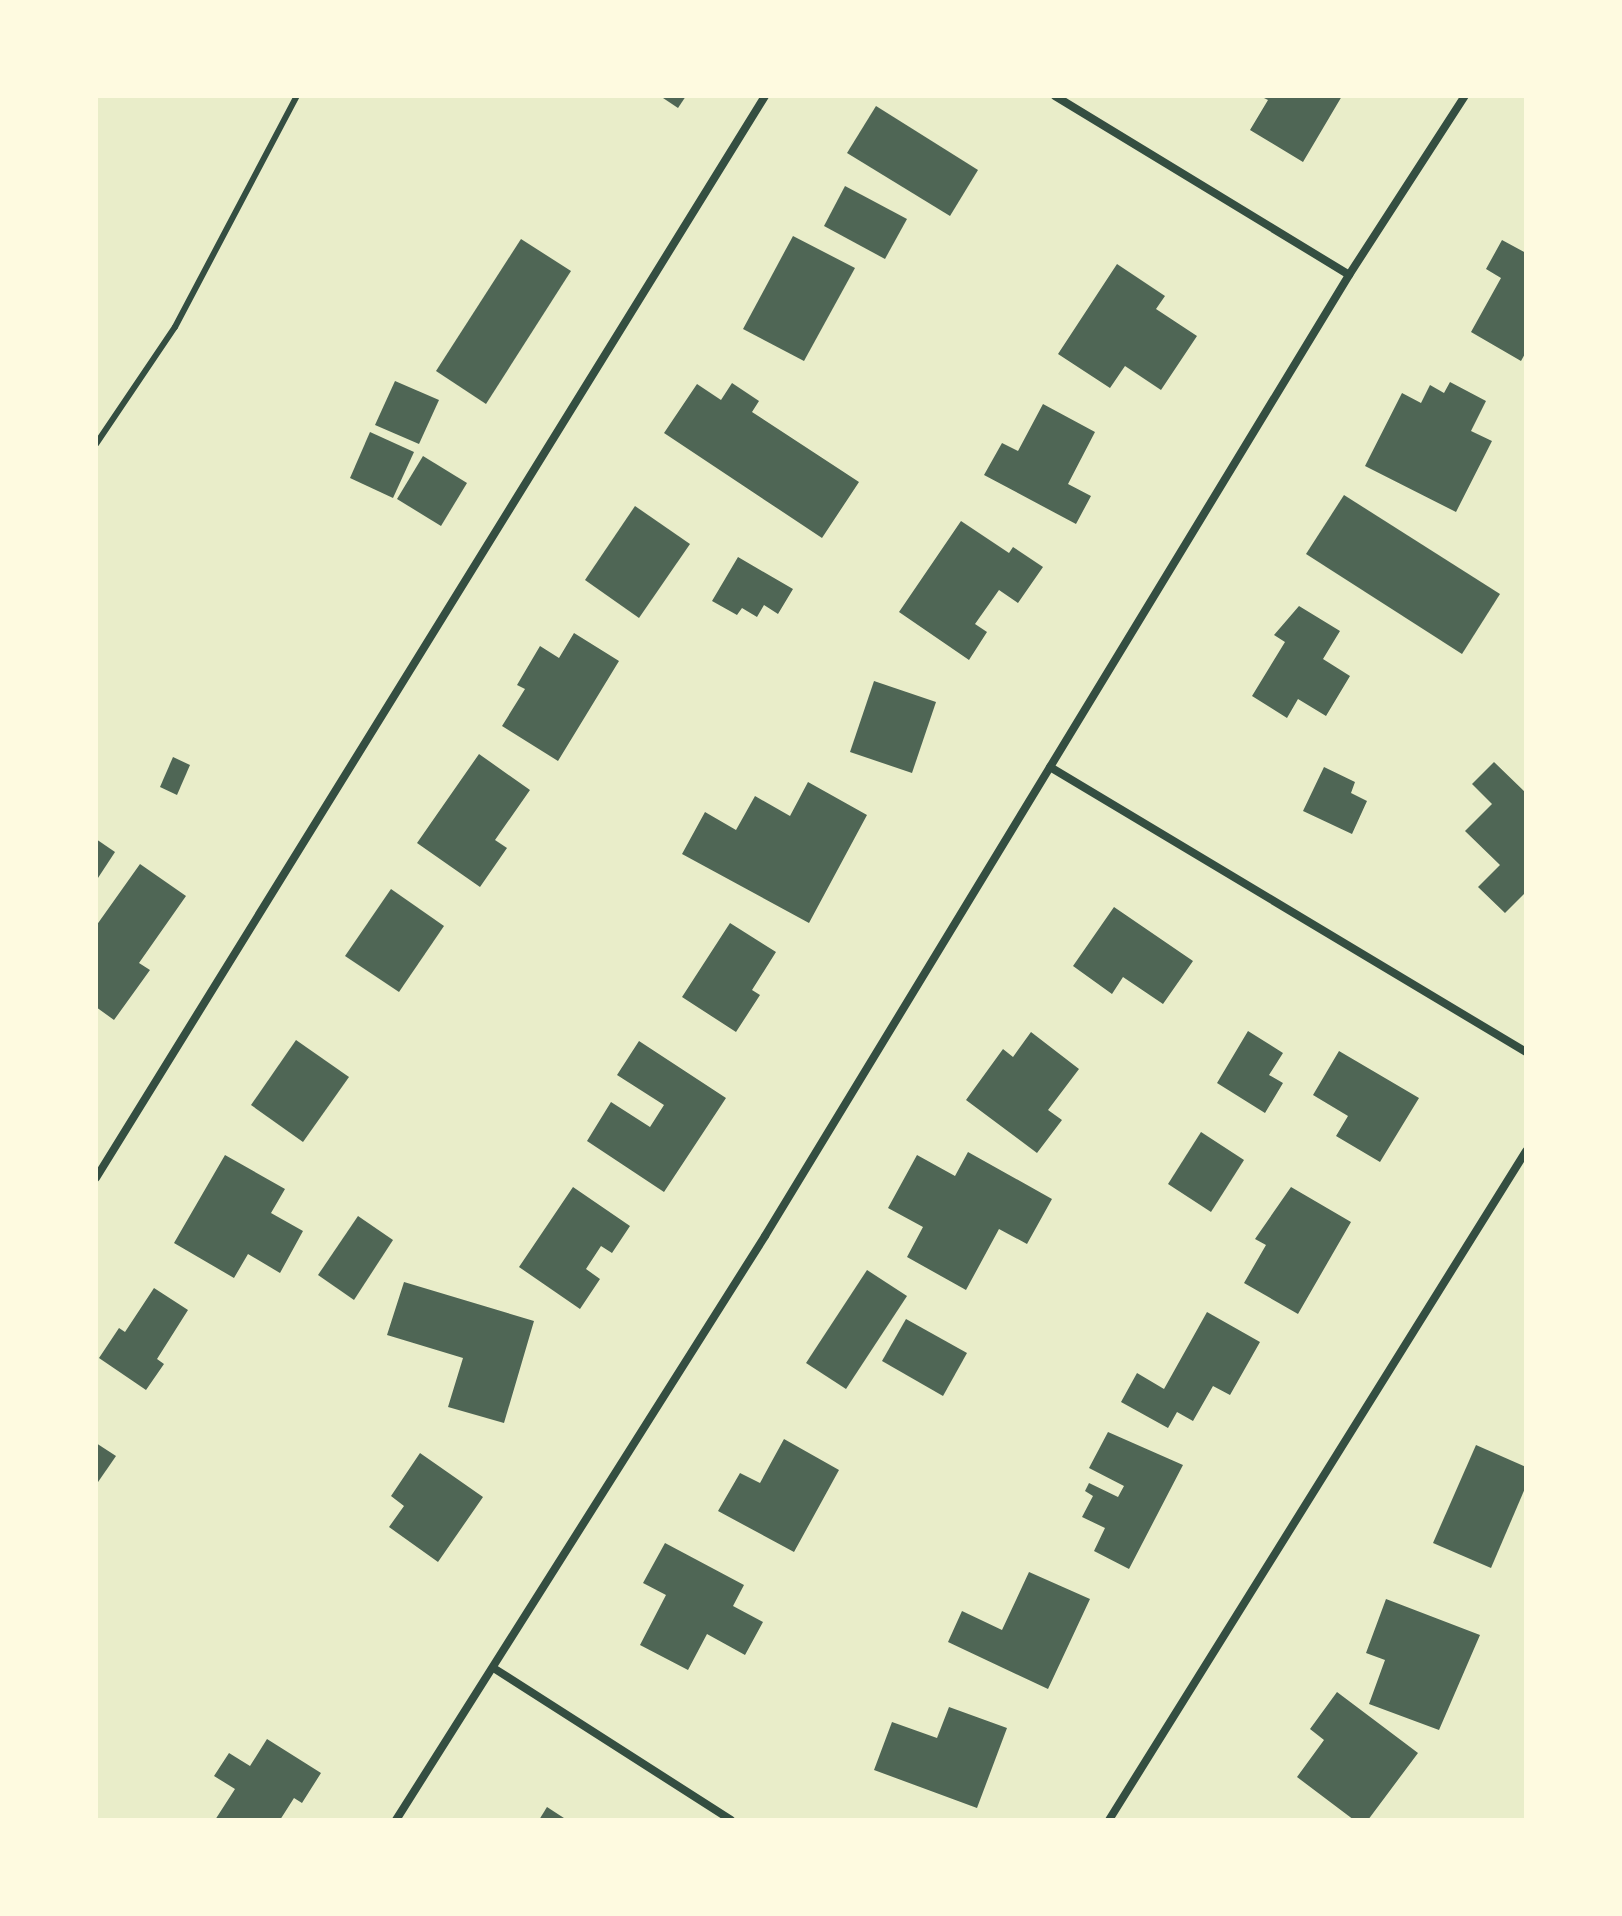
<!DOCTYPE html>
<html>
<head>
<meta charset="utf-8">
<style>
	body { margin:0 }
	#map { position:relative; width:1622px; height:1916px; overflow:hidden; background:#e9edc9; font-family:"PT Sans Narrow",sans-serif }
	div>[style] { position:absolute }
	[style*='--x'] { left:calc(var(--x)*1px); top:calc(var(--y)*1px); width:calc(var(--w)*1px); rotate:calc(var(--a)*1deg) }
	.building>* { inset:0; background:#4f6655 }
	.service>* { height:6px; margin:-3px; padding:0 3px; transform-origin:3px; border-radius:3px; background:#344e41 }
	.minor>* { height:8px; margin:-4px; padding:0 4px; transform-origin:4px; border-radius:4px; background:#344e41 }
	span { translate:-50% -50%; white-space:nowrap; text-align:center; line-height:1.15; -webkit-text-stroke:6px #fefae0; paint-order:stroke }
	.frame { position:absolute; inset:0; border:98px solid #fefae0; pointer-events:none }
</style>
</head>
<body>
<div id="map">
	<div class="building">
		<i style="clip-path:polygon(660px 96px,686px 96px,678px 108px)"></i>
		<i style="clip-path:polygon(1260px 96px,1342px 96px,1303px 162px,1250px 130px,1268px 100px)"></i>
		<i style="clip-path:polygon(876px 106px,978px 170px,950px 216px,847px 153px)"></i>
		<i style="clip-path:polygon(845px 186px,907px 219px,885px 259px,824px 226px)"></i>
		<i style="clip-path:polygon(793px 236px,855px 268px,804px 361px,743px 329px)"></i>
		<i style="clip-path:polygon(521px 239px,571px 271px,486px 404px,436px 371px)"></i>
		<i style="clip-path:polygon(1502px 240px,1526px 253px,1526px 352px,1521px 361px,1471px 332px,1501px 278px,1486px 269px)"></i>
		<i style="clip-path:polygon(1117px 264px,1165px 296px,1156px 309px,1197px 336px,1161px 390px,1125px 366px,1110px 388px,1058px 354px)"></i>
		<i style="clip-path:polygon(395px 381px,439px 400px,419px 444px,375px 425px)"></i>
		<i style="clip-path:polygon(1450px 382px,1486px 401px,1471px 431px,1492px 441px,1456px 512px,1365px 466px,1402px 393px,1421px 403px,1430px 385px,1444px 393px)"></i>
		<i style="clip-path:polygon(732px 383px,759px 401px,752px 412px,859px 482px,822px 538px,664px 433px,697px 384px,721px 400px)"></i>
		<i style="clip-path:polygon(1043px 404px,1095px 432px,1068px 484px,1091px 496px,1076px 524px,984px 475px,1002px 443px,1018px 451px)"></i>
		<i style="clip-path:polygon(370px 432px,414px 452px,393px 498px,350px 478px)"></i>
		<i style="clip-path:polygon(423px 456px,467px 483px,441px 526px,397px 499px)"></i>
		<i style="clip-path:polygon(1344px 495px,1500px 594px,1462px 654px,1306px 554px)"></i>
		<i style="clip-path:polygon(635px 506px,690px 544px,639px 618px,585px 580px)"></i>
		<i style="clip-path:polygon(961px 521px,1009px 553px,1013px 547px,1043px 567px,1018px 603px,999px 590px,975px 624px,987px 632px,969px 660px,899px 612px)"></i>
		<i style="clip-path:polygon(738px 557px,793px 589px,778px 614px,764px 605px,757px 617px,742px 608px,737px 615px,712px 601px)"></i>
		<i style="clip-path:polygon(1299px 606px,1340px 631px,1323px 659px,1350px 676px,1326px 716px,1298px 699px,1287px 718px,1252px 696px,1285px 642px,1274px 635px)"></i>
		<i style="clip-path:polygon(574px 633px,619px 661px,558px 761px,502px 726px,525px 689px,517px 685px,540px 646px,559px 658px)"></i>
		<i style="clip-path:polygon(874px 681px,936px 702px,912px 773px,850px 752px)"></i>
		<i style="clip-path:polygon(479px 754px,530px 790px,495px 840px,507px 848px,480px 887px,417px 843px)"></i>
		<i style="clip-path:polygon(173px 757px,190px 765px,177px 795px,160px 787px)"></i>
		<i style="clip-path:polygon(1494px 762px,1526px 793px,1526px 892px,1505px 913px,1478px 887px,1500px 865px,1465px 831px,1492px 804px,1472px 784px)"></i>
		<i style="clip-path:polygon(1324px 767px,1355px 782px,1351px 793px,1367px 801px,1352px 834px,1303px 811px)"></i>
		<i style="clip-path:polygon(808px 782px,867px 815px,809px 923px,682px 854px,705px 812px,736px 830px,755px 796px,790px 816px)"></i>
		<i style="clip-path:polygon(96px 839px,115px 852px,96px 881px)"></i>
		<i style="clip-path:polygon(140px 864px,186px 896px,139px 963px,150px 970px,114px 1020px,96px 1007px,96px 926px)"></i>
		<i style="clip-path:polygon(391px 889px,444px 926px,399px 992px,345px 956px)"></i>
		<i style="clip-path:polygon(1114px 907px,1193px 961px,1163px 1004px,1123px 977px,1112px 994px,1073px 966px)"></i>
		<i style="clip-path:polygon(730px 923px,776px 952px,752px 990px,760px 995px,736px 1032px,682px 997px)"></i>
		<i style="clip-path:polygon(1248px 1031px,1283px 1053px,1269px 1075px,1283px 1083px,1265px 1113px,1217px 1083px)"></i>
		<i style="clip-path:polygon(1031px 1032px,1079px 1069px,1048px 1110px,1062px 1120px,1037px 1153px,966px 1100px,1003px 1049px,1013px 1057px)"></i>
		<i style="clip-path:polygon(296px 1040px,349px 1077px,303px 1142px,251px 1105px)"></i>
		<i style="clip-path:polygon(639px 1041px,726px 1098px,664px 1192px,587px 1141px,611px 1102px,650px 1127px,664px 1105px,617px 1075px)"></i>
		<i style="clip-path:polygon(1339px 1051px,1419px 1098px,1380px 1162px,1336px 1136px,1348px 1116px,1313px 1095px)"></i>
		<i style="clip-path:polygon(1201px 1132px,1244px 1160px,1211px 1212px,1168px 1184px)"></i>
		<i style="clip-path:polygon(968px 1152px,1052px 1199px,1027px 1244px,999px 1229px,966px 1290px,907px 1257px,923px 1227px,888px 1208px,917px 1155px,955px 1176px)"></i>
		<i style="clip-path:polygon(225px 1155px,285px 1189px,271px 1213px,303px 1231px,280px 1273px,248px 1254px,234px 1278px,174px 1243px)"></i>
		<i style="clip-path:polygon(573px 1187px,630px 1226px,612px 1253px,601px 1246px,586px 1269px,600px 1279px,580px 1309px,519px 1267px)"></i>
		<i style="clip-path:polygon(1291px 1187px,1351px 1222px,1298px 1314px,1244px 1283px,1266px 1245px,1255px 1239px)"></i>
		<i style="clip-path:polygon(358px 1216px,393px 1240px,354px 1300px,318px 1275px)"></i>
		<i style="clip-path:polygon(867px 1270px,907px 1296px,846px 1389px,806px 1363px)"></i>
		<i style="clip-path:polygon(404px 1282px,534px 1321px,504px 1423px,448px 1407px,463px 1358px,387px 1335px)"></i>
		<i style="clip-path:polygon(154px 1288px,188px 1310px,157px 1359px,164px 1364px,146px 1390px,99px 1358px,119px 1328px,125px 1332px)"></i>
		<i style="clip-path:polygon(1207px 1312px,1260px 1342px,1230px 1395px,1213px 1386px,1193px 1421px,1177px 1412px,1168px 1428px,1121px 1402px,1137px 1373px,1164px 1389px)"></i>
		<i style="clip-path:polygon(906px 1319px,967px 1353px,943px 1396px,882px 1361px)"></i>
		<i style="clip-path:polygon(1108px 1432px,1183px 1465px,1129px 1569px,1094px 1551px,1105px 1528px,1082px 1517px,1093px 1496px,1085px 1491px,1089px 1483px,1118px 1497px,1124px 1486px,1089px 1468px)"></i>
		<i style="clip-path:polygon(784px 1439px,839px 1470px,794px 1552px,718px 1511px,740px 1473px,760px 1483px)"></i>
		<i style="clip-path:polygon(96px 1443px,116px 1456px,96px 1485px)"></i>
		<i style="clip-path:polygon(1476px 1445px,1526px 1467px,1526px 1486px,1491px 1568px,1433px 1543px)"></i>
		<i style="clip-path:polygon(420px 1453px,483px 1497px,438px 1562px,389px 1527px,404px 1506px,391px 1496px)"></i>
		<i style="clip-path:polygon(665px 1543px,744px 1585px,733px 1606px,763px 1622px,745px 1655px,707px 1634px,688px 1670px,640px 1645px,666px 1595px,643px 1583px)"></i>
		<i style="clip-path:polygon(1029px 1572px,1090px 1599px,1048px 1689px,948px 1642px,962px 1611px,1002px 1630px)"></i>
		<i style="clip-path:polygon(1386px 1599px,1480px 1635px,1439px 1730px,1369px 1704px,1385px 1660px,1366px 1653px)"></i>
		<i style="clip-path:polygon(1337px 1692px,1418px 1753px,1368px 1820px,1354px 1820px,1297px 1777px,1324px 1740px,1310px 1729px)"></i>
		<i style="clip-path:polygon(949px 1707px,1007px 1728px,977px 1808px,874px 1770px,892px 1722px,937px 1738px)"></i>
		<i style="clip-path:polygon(267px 1739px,321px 1773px,302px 1803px,294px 1798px,280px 1820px,215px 1820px,235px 1789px,214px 1776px,229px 1753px,250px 1766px)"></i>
		<i style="clip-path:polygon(547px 1807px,567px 1820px,539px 1820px)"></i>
	</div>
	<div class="service">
		<i style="--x:96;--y:444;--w:141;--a:-56"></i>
		<i style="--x:175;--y:327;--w:261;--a:-62.2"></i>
	</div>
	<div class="minor">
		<i style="--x:1055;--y:96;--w:344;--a:31.3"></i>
		<i style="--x:1050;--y:767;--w:555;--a:30.91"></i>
		<i style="--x:96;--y:1178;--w:1272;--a:-58.27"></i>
		<i style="--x:495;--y:1669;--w:280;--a:32.6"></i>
		<i style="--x:396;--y:1820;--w:691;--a:-57.71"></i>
		<i style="--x:765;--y:1236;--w:1125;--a:-58.71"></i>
		<i style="--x:1349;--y:275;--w:213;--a:-57.1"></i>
		<i style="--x:1109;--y:1820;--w:788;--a:-58.06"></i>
	</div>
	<div class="frame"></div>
</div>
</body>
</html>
